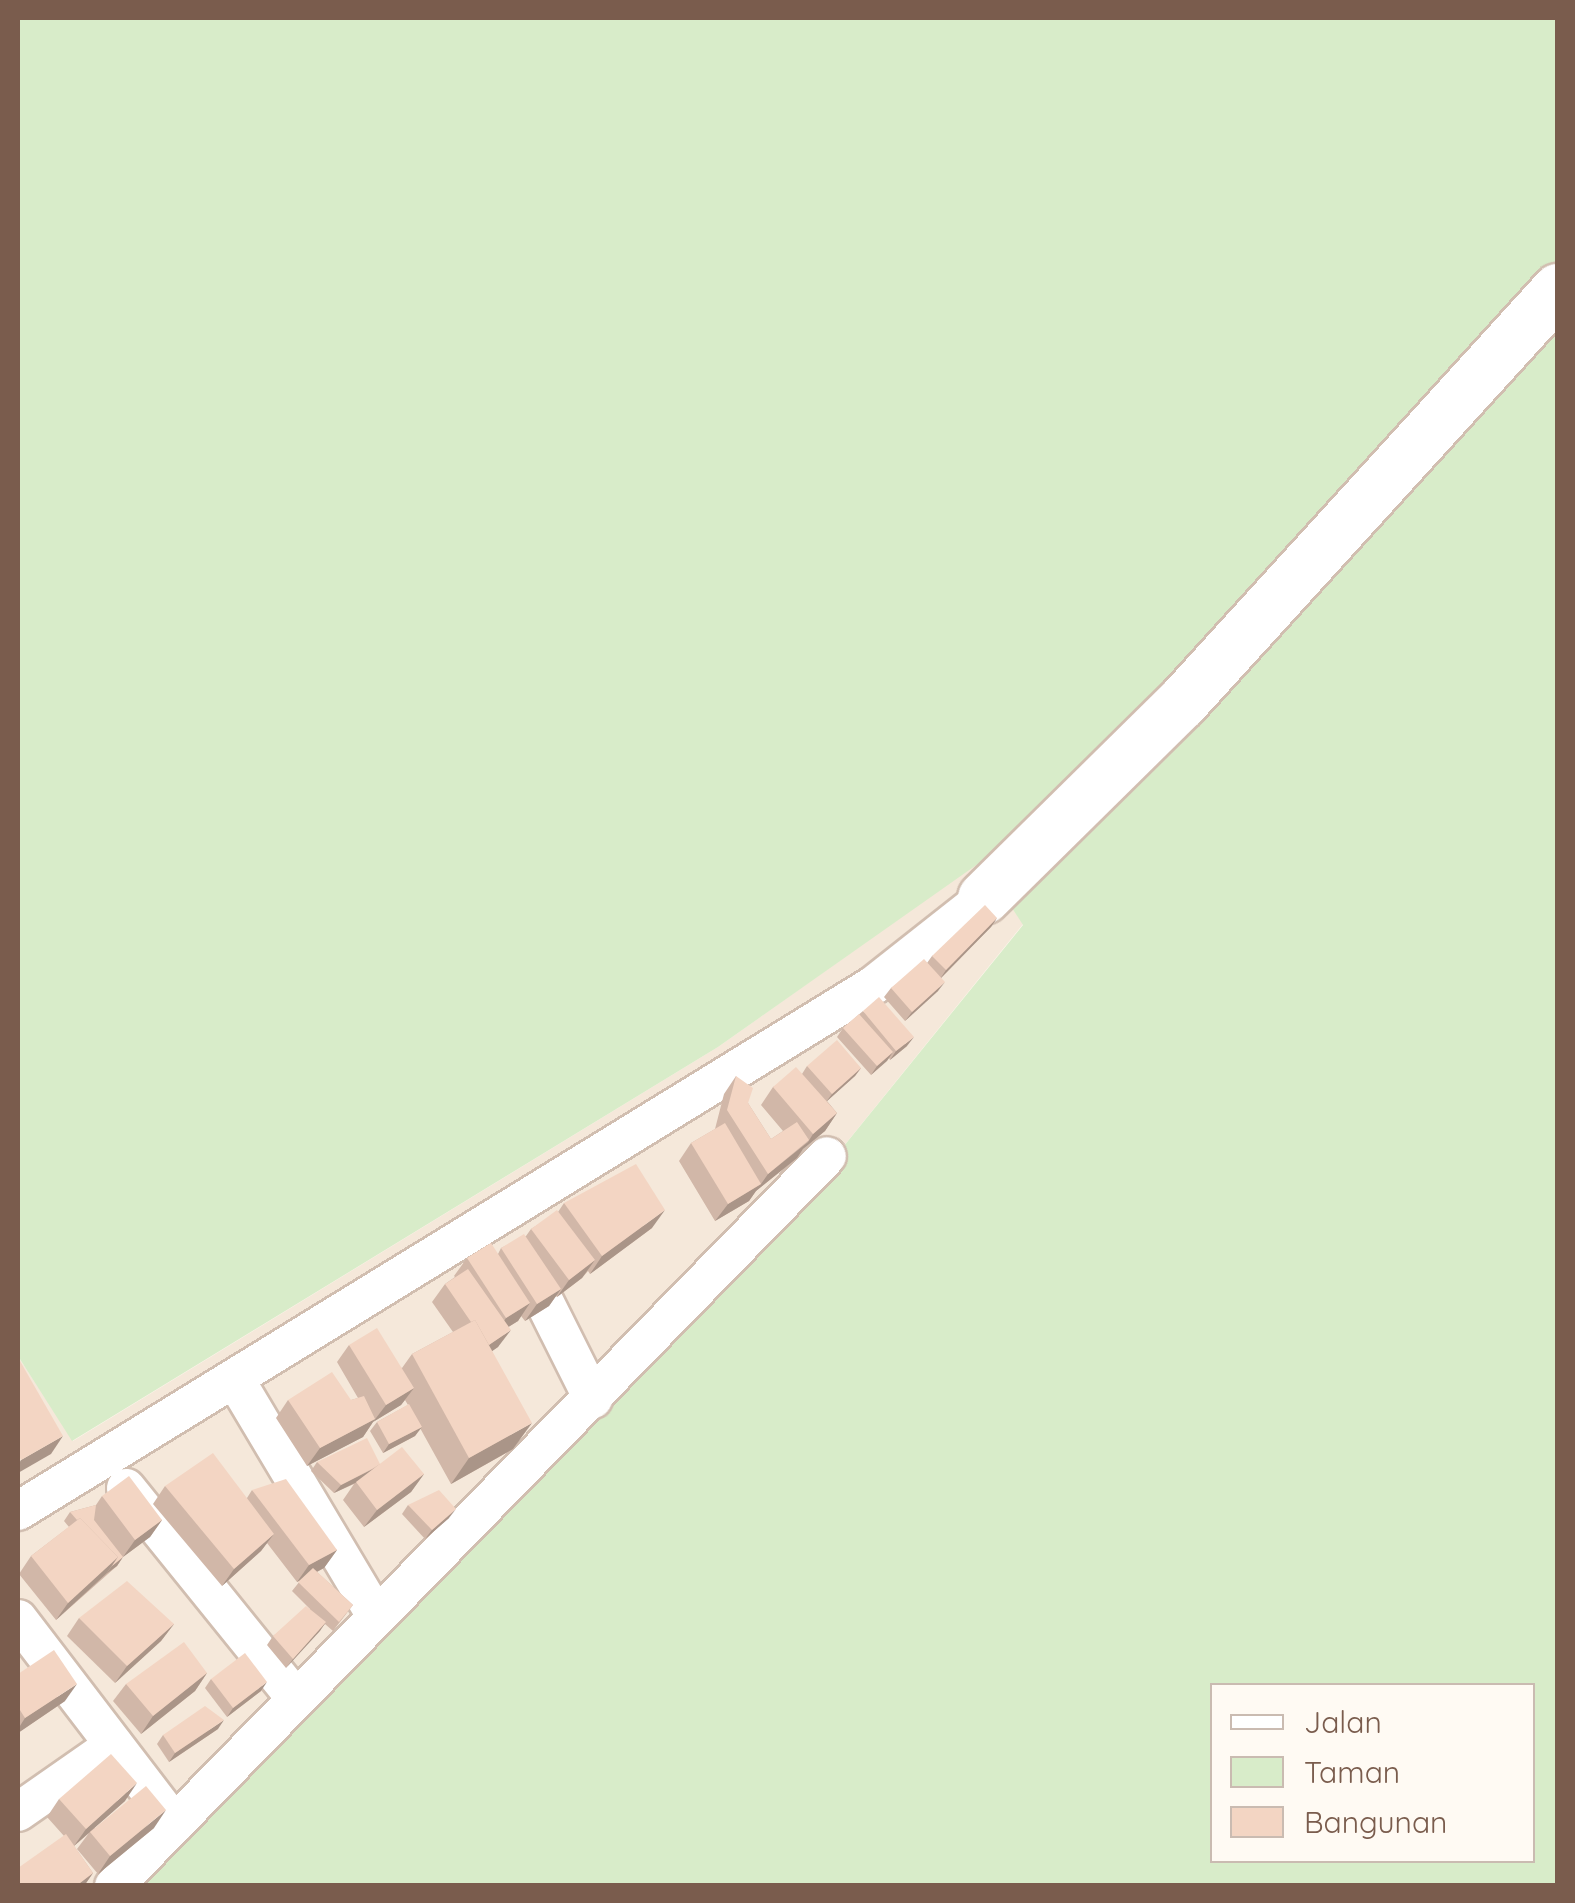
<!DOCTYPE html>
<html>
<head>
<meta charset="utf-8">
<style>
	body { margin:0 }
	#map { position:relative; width:1575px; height:1903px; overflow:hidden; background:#fdf6ec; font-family:Quicksand,sans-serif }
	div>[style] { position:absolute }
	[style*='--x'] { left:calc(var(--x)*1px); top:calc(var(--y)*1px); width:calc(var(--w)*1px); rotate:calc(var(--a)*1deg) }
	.residential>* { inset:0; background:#f5e8da }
	.green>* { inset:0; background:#d8ecc9 }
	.roads { filter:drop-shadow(2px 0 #d1beb0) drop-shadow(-2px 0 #d1beb0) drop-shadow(0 2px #d1beb0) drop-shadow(0 -2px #d1beb0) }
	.street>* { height:38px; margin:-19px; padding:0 19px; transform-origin:19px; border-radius:19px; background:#fff }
	.secondary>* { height:52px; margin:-26px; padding:0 26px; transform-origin:26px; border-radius:26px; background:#fff }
	.wall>* { inset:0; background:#d1b7a8 }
	.shaded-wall>* { inset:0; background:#aa9588 }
	.building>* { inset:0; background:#f3d5c3 }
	span { translate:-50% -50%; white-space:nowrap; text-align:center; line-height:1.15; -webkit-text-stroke:9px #fffaf3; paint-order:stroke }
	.frame { position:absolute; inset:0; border:20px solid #7a5c4d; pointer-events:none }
	.legend { position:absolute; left:1210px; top:1683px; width:325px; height:180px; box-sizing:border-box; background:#fffaf3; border:2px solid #cabbb1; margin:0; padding:12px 18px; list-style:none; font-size:30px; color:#7a5c4d }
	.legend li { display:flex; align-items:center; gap:20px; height:50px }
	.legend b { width:50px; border:2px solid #cabbb1 }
</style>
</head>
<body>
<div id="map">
	<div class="residential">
		<i style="clip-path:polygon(982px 860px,1023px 924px,805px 1194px,399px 1623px,132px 1885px,18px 1885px,18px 1356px,73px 1441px,718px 1047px)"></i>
	</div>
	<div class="green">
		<i style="clip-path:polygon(evenodd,18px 18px,1557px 18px,1557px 1885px,132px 1885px,399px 1623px,805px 1194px,1023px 925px,982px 861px,718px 1047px,72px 1441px,18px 1356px,18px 18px,1212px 1686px,1532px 1686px,1532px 1860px,1212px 1860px,1212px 1686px)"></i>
	</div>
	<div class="roads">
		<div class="street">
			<i style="--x:525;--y:1263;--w:152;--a:63.4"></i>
			<i style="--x:236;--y:1381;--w:274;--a:59.2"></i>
			<i style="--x:126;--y:1488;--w:271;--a:51.1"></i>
			<i style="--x:18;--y:1511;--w:1005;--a:-31.57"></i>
			<i style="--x:874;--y:985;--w:140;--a:-38.3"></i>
			<i style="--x:18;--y:1619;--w:258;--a:52.6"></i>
			<i style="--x:18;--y:1812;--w:117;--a:-34.9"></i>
			<i style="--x:114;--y:1886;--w:1020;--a:-45.67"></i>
		</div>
		<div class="secondary">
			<i style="--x:984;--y:898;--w:278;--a:-44.6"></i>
			<i style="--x:1182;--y:703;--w:559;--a:-47.68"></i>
		</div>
	</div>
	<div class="wall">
		<i style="clip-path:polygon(997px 918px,991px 927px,941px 978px,938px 991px,905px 1021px,884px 997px,891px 988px,927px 963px,932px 956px)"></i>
		<i style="clip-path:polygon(863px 1011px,907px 1046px,890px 1060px,889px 1058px,871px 1075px,837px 1037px,843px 1028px)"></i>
		<i style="clip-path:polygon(807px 1066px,861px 1068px,855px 1076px,827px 1101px,837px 1113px,825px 1131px,803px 1149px,797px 1158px,756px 1191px,749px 1201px,715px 1221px,679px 1161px,691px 1143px,715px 1129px,724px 1094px,736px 1076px,748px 1103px,771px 1139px,783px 1131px,761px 1105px,773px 1087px,802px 1074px)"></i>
		<i style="clip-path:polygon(564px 1203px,652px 1228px,590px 1274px,588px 1271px,582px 1278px,557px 1297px,556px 1296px,549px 1306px,525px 1321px,521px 1316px,518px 1321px,508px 1327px,498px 1347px,492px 1351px,513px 1449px,451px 1484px,420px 1428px,415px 1436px,383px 1453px,370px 1431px,377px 1422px,408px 1405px,405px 1400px,401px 1405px,373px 1422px,363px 1437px,307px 1466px,276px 1418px,288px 1400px,351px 1400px,358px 1398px,337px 1362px,349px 1345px,402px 1368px,412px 1354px,453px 1332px,432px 1302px,445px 1284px,455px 1277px,454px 1276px,467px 1258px,498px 1254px,501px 1248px,526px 1236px,531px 1229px,558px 1212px)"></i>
		<i style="clip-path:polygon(317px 1462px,380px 1464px,424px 1474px,411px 1492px,364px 1527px,343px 1500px,354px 1484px,334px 1493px,311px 1471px)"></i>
		<i style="clip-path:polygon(165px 1486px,247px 1498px,252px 1490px,337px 1550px,324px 1568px,317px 1572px,353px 1605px,333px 1631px,325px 1624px,286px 1668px,267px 1645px,273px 1636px,310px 1609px,292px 1591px,300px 1581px,297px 1582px,267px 1543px,261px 1551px,222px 1586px,153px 1504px)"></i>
		<i style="clip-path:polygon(102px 1496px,162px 1520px,150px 1537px,123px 1557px,117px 1566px,56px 1620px,19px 1574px,31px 1556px,69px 1527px,64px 1521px,70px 1512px,96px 1505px)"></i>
		<i style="clip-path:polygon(408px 1505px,449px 1518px,425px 1539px,402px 1514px)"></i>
		<i style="clip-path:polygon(79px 1618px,174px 1624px,161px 1641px,115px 1683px,67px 1636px)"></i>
		<i style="clip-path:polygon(207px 1673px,195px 1691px,141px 1734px,113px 1701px,126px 1684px)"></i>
		<i style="clip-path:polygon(18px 1674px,65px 1701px,18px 1733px)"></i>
		<i style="clip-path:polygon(211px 1679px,261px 1691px,227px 1717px,205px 1688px)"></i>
		<i style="clip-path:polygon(218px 1729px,169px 1762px,157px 1744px,163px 1735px)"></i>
		<i style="clip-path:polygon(59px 1799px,125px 1801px,94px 1828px,154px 1828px,98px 1874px,77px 1849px,89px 1833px,74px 1846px,93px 1873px,84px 1886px,18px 1886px,64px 1836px,47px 1817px)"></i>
	</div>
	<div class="shaded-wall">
		<i style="clip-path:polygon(997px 918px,991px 927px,940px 979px,946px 970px)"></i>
		<i style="clip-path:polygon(945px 982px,938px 991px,905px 1021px,912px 1012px)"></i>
		<i style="clip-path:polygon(914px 1037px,907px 1046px,890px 1060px,896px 1051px)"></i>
		<i style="clip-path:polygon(893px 1052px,887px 1061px,871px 1075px,877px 1066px)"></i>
		<i style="clip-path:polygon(861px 1068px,855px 1076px,826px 1102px,832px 1094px)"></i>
		<i style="clip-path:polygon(837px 1113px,825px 1131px,803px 1149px,797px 1158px,756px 1191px,749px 1201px,715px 1221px,728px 1204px,761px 1184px,768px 1174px,808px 1142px,813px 1134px)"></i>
		<i style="clip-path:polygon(665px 1210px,652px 1228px,590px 1274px,602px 1256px)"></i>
		<i style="clip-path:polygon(595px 1260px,582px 1278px,557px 1297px,569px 1280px)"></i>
		<i style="clip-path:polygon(561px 1289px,549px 1306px,525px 1321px,537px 1304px)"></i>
		<i style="clip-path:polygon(530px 1303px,518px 1321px,494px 1336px,506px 1318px)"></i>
		<i style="clip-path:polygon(511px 1330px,498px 1347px,475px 1363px,487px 1346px)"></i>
		<i style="clip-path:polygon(414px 1388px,401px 1405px,373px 1422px,386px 1405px)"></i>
		<i style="clip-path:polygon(375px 1419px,363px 1437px,307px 1466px,320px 1448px)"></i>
		<i style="clip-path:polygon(532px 1423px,513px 1449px,451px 1484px,469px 1458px)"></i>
		<i style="clip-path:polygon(422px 1427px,415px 1436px,383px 1453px,389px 1444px)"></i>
		<i style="clip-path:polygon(63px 1436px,51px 1454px,18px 1473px,18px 1465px,21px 1460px)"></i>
		<i style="clip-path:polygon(381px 1465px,374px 1474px,334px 1493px,341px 1485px)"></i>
		<i style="clip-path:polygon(424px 1474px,411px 1492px,364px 1527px,377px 1510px)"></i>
		<i style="clip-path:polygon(456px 1509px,449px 1518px,425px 1539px,432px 1530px)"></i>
		<i style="clip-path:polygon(162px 1520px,150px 1537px,123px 1557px,135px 1540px)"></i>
		<i style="clip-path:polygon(274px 1534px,261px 1551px,222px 1586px,234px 1569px)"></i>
		<i style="clip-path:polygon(337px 1550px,324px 1568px,297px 1582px,309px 1565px)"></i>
		<i style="clip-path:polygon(118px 1557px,106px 1574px,56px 1620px,68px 1603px)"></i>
		<i style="clip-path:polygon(123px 1557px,117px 1566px,106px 1574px,112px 1566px)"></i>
		<i style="clip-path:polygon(326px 1622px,320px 1631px,286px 1668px,293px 1659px)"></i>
		<i style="clip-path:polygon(174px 1624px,161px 1641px,115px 1683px,127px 1666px)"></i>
		<i style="clip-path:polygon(207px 1673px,195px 1691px,141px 1734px,153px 1716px)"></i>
		<i style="clip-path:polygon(267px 1682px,261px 1691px,227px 1717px,233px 1708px)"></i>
		<i style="clip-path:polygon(77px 1684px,65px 1701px,18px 1733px,18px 1729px,25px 1718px)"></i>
		<i style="clip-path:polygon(224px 1720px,218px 1729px,169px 1762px,175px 1753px)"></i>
		<i style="clip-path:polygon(137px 1783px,125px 1801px,74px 1846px,86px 1829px)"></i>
		<i style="clip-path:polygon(166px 1810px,154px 1828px,98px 1874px,110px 1856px)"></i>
		<i style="clip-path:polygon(93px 1873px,84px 1886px,76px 1886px)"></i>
	</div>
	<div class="building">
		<i style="clip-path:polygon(985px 905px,997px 918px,946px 970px,932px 956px)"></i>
		<i style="clip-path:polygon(924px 959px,945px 982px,912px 1012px,891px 988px)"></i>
		<i style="clip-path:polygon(879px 997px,914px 1037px,896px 1051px,863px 1011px)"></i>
		<i style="clip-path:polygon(859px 1014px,893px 1052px,877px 1066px,843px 1028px)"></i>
		<i style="clip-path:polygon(837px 1040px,861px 1068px,832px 1094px,807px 1066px)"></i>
		<i style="clip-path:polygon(796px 1067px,837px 1113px,813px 1134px,773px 1087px)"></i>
		<i style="clip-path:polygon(736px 1076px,753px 1088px,748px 1103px,771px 1139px,797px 1122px,809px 1140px,768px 1174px,727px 1110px)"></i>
		<i style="clip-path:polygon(725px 1123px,761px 1184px,728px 1204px,691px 1143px)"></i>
		<i style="clip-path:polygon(636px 1164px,665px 1210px,602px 1256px,564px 1203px)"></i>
		<i style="clip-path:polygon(557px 1210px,595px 1260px,569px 1280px,531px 1229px)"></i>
		<i style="clip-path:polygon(524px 1234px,561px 1289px,537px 1304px,501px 1248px)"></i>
		<i style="clip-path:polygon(491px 1243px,530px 1303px,506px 1318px,467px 1258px)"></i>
		<i style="clip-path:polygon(468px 1269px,511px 1330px,489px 1345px,475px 1320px,471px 1322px,445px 1284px)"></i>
		<i style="clip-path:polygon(475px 1320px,532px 1423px,469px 1458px,412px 1354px)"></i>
		<i style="clip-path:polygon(377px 1328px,414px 1388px,386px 1405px,349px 1345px)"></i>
		<i style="clip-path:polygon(20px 1361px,63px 1436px,21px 1460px,18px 1454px,18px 1362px)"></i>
		<i style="clip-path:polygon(332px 1372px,351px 1400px,364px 1396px,375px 1419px,320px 1448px,288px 1400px)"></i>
		<i style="clip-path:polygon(409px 1404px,422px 1427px,389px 1444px,377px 1422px)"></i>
		<i style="clip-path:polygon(367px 1438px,380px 1464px,372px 1469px,341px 1485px,317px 1462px)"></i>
		<i style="clip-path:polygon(402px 1447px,424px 1474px,377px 1510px,356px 1482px)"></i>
		<i style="clip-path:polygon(213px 1453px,274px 1534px,234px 1569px,165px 1486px)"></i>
		<i style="clip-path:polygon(129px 1476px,162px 1520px,135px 1540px,102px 1496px)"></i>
		<i style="clip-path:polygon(286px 1479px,337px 1550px,309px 1565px,252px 1490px)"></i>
		<i style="clip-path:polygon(439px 1490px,456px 1509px,432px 1530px,408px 1505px)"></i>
		<i style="clip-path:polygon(96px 1505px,94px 1520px,123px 1557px,112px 1566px,118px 1557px,80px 1518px,77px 1520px,70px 1512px)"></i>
		<i style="clip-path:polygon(80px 1518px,118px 1557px,68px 1603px,31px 1556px)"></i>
		<i style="clip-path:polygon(313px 1568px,353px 1605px,339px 1622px,298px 1582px)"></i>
		<i style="clip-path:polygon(127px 1581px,174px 1624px,127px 1666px,79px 1618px)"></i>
		<i style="clip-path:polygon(306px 1606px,326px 1622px,293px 1659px,273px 1636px)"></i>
		<i style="clip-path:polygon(184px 1642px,207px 1673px,153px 1716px,126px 1684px)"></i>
		<i style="clip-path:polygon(54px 1650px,77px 1684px,25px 1718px,18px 1707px,18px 1674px)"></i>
		<i style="clip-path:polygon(245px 1653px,267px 1682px,233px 1708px,211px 1679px)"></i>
		<i style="clip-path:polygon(205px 1706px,224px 1720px,175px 1753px,163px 1735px)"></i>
		<i style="clip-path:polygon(111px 1754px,137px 1783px,86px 1829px,59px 1799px)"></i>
		<i style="clip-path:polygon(146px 1786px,166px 1810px,110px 1856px,90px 1832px)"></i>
		<i style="clip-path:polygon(66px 1834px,93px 1873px,76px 1886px,18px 1886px,18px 1868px)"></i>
	</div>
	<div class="frame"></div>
	<ul class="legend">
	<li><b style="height:12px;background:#fff"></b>Jalan</li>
	<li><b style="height:28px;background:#d8ecc9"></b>Taman</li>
	<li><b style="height:28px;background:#f3d5c3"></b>Bangunan</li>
	</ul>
</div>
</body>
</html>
